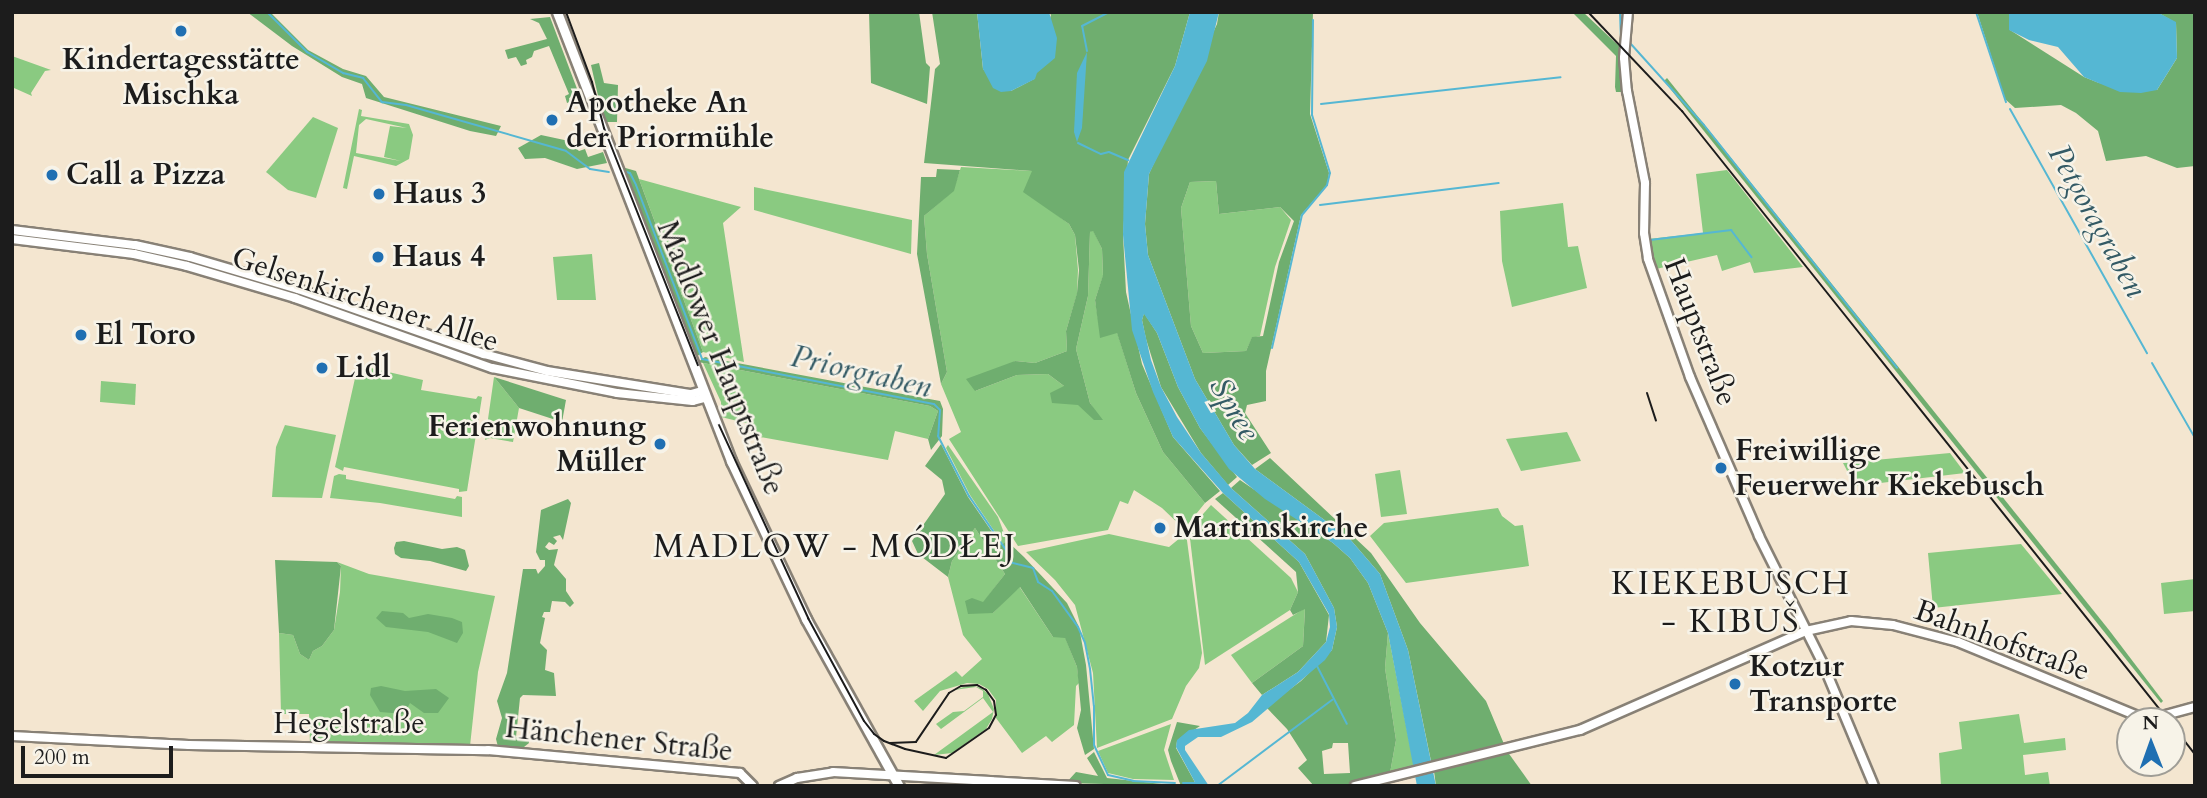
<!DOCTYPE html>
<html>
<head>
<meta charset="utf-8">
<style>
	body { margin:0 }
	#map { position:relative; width:2207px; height:798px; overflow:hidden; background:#f4e6d0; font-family:Cardo,serif }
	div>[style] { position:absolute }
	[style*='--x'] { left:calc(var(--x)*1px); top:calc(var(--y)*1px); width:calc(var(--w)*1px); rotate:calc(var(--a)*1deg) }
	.green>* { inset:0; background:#8aca81 }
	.forest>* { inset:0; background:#6fae6f }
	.water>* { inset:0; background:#55b7d3 }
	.stream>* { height:2px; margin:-1px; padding:0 1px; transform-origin:1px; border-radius:1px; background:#55b7d3 }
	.roads { filter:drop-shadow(2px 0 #888176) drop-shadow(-2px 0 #888176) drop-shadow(0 2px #888176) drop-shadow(0 -2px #888176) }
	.secondary>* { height:8px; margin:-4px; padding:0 4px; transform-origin:4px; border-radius:4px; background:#fff }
	.primary>* { height:9px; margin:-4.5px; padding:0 4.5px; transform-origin:4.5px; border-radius:4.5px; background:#fff }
	.tram>* { height:2px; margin:-1px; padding:0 1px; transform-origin:1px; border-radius:1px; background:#1c1c1c }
	.rail>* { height:2px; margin:-1px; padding:0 1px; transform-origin:1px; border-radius:1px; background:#1c1c1c }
	.dots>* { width:19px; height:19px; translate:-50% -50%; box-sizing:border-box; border:4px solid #f7f3e8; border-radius:50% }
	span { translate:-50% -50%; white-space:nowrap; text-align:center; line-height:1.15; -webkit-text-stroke:5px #f7f3e8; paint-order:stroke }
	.poi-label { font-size:30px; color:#1c1c1c; font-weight:700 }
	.left { translate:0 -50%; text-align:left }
	.right { translate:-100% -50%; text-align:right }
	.street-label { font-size:30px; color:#1c1c1c }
	.water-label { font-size:32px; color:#335a65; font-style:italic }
	.quarter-label { font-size:33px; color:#1c1c1c; letter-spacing:2px }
	.frame { position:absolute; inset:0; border:14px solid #1c1c1c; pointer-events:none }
	.north { position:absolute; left:2116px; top:707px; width:70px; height:70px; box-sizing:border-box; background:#f7f3e8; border:2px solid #9f9d96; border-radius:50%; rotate:359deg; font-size:19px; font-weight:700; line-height:28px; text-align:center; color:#1c1c1c }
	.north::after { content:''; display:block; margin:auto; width:24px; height:32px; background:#1f6fb2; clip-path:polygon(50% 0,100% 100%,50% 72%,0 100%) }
	.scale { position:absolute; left:21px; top:746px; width:152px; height:32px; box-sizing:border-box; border:4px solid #1c1c1c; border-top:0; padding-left:9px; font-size:21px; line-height:24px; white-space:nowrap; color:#1c1c1c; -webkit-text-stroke:5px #f7f3e8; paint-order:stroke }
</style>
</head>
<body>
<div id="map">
	<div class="green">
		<i style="clip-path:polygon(12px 56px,51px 70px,45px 71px,31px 93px,32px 96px,14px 88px)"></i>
		<i style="clip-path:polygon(evenodd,359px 109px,362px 110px,361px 116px,409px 124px,413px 135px,409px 159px,396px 166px,354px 156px,347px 189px,343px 188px,359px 109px,366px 119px,407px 128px,390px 126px,384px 157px,401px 161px,356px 153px,359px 125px,366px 119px)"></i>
		<i style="clip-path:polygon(313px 117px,338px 128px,316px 198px,288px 190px,266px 172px)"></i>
		<i style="clip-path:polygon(961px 167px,1032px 171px,1049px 209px,1069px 224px,1075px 235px,1078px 270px,1077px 294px,1066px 331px,1067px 351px,1035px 363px,1015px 361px,975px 391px,1017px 375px,1048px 374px,1064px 386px,1094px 419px,1101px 420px,1090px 403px,1076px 349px,1088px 296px,1090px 232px,1093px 230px,1102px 249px,1103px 276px,1095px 300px,1101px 337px,1117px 332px,1136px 393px,1163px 452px,1205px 503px,1184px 529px,1162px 508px,1134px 490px,1128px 504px,1120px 501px,1108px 530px,1018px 546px,949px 439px,961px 432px,941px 384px,947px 372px,927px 254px,924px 216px,953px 191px)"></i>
		<i style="clip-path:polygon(1727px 170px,1803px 267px,1754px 273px,1750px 262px,1722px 271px,1717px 255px,1656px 269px,1648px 239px,1703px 233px,1696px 174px)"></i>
		<i style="clip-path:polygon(639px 179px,741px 207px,723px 223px,744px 362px,703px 352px)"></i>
		<i style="clip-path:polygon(1216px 181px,1219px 214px,1280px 207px,1291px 220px,1275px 267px,1260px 336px,1252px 338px,1246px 351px,1203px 353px,1191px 326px,1181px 208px,1190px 182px)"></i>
		<i style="clip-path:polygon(754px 187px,912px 220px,911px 254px,754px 210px)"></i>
		<i style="clip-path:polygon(1563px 203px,1568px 247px,1578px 246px,1587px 288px,1512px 307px,1502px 261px,1500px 211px)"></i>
		<i style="clip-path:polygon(592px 254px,596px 300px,557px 300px,553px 257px)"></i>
		<i style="clip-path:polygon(703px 363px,930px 406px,938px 411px,928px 439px,895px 431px,888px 460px,749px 435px,750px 424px,721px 417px,721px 402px)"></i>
		<i style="clip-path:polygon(358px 365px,423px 380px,421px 390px,476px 399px,478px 396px,482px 397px,467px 491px,459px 492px,459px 489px,344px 467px,343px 471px,335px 467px)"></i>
		<i style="clip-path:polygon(494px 377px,519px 408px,513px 442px,490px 438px,485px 440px)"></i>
		<i style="clip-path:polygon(101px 381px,136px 384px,135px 405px,100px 402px)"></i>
		<i style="clip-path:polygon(285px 425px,336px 435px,322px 498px,272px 497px,276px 447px)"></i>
		<i style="clip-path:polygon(1567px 432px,1581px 461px,1521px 471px,1506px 439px)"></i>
		<i style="clip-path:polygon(948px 445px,998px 517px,1007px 541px,1003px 544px,970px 495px,946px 448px)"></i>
		<i style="clip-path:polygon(1950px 453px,1965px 473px,1855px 486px,1843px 463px)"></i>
		<i style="clip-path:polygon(1400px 470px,1407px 514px,1381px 517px,1375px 474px)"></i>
		<i style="clip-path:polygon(339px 474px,346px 475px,346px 479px,455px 499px,457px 496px,462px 497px,462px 517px,380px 503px,330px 498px,334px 476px)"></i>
		<i style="clip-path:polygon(1211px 505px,1291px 578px,1298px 592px,1290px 610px,1205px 665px,1189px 530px)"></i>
		<i style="clip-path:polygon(1498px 508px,1502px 516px,1515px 526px,1523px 525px,1529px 566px,1406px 583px,1370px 536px,1384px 523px)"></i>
		<i style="clip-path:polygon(975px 528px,1005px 574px,983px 603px,993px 613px,1019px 586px,1053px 637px,1065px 637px,1077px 667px,1079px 683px,1076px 686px,1074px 725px,1052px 742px,1046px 736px,1022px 753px,996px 718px,996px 700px,988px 689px,979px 684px,967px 683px,940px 691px,923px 711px,914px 701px,956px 671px,962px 677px,982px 659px,963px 635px,948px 577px,952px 561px)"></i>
		<i style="clip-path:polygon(1186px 533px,1202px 653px,1199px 668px,1186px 686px,1172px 719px,1097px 748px,1093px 673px,1075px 605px,1055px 580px,1026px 552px,1109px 534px,1169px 547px)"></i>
		<i style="clip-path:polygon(2021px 544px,2062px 594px,1933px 608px,1928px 553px)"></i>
		<i style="clip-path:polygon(337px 562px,369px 574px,495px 596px,478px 672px,470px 746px,310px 744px,309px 714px,281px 714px,279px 633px,293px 635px,300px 654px,309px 660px,313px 651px,322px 646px,334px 630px,340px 592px,341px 566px)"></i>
		<i style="clip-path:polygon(2195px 579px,2195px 611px,2164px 614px,2161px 583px)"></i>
		<i style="clip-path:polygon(1305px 608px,1303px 646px,1252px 683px,1231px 655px)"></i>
		<i style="clip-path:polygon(1388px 633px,1414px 766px,1390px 773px,1396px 740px,1385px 668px)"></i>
		<i style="clip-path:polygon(970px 685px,981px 688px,988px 694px,994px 709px,992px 719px,986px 729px,952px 753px,934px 755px,993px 712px,983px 698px,941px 729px,936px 724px,953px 712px,964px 711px,983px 697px,983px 691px,976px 687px,954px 690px)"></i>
		<i style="clip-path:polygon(2019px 714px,2024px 743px,2065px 738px,2066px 750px,2023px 755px,2025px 775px,2048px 772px,2050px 786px,1941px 786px,1939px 753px,1962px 749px,1959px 722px)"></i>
		<i style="clip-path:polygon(1171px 724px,1164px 750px,1174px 780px,1133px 779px,1108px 773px,1098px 751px)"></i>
	</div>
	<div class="forest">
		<i style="clip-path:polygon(247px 12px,270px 12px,308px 50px,343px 69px,366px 76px,384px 97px,501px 126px,496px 136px,470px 131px,366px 98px,362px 84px,342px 77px,292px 46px)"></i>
		<i style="clip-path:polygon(869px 12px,919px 12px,926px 63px,930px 67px,927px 104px,871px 83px)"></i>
		<i style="clip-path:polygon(932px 12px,977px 12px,983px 69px,1011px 91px,1034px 79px,1051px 15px,1049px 12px,1190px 12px,1175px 66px,1128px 160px,1123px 235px,1126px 292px,1142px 364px,1173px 437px,1220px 491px,1205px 503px,1163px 452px,1136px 393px,1117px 333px,1100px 338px,1095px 300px,1103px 275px,1102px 249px,1093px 231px,1090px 232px,1088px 296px,1076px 349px,1090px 403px,1103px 420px,1094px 420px,1078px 405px,1052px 403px,1050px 393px,1064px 386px,1048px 374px,1017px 375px,975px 391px,966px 379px,1015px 361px,1035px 363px,1067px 351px,1066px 331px,1077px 293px,1079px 270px,1075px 235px,1069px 224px,1023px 192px,1032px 171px,924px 163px,935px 69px,940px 64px)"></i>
		<i style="clip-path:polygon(evenodd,1219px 12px,1313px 12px,1310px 114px,1329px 173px,1327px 185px,1301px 215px,1266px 371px,1266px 401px,1247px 405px,1245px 413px,1271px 453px,1252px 465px,1234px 445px,1195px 379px,1148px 255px,1145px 224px,1149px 174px,1217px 24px,1219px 12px,1216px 181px,1219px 214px,1280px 207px,1294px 221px,1279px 262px,1263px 336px,1252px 337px,1246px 351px,1203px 353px,1191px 326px,1181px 208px,1190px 182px,1216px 181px)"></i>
		<i style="clip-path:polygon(1572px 12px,1583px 12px,1621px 48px,1624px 92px,1616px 92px,1615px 87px,1616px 56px)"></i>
		<i style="clip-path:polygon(1977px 12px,2009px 12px,2010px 30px,2084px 77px,2099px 83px,2157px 90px,2177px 58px,2176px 23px,2157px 12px,2195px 12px,2195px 166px,2177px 168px,2146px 156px,2106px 161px,2098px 131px,2076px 113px,2061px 105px,2015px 108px,2005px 99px)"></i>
		<i style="clip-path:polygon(550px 17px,579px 94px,569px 98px,570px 102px,567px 103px,565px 96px,569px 94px,549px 46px,534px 51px,532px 57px,526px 60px,527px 64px,521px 66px,516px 57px,508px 59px,505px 50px,547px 39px,539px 23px,530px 19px)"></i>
		<i style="clip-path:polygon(599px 63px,604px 83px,618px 85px,617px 122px,604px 122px,591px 65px)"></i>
		<i style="clip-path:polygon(1667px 78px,2109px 630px,2163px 701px,2161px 703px,1664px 81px)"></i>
		<i style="clip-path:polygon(541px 135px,569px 141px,579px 151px,585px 149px,588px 157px,603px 152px,607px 163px,577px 169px,545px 158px,525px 159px,518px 148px)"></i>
		<i style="clip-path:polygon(622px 167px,636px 171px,703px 352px,696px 357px)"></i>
		<i style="clip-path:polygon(937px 169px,960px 170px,954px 191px,924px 216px,927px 254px,947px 372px,941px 384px,917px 254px,921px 177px,936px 177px)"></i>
		<i style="clip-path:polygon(1144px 313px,1157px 333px,1178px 387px,1200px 428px,1237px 477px,1228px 485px,1201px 453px,1161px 387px,1146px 339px,1142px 320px)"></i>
		<i style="clip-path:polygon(705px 357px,940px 401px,943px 409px,942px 436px,931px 450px,928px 439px,938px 411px,930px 406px,698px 362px)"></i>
		<i style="clip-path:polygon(494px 377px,566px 400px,562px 422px,519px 408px)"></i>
		<i style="clip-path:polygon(941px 444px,968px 497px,1001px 545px,1007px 541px,1024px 557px,1067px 603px,1079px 627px,1086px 665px,1094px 749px,1085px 755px,1077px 728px,1081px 710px,1077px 667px,1065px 638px,1053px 637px,1020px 587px,993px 613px,968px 614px,965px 601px,972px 598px,983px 602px,1005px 574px,975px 528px,952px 561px,948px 577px,918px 554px,912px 541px,945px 494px,942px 480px,925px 466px)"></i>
		<i style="clip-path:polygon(1270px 458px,1371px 553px,1420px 623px,1486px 701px,1504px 744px,1431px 761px,1408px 650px,1380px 574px,1349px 538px,1255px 469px)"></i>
		<i style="clip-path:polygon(evenodd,1240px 480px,1333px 543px,1350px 558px,1368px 583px,1388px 633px,1385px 668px,1396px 740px,1390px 773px,1342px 786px,1314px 786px,1298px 768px,1307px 760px,1287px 729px,1266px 707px,1301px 681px,1332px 650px,1337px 627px,1334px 608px,1305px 554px,1231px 488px,1240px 480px,1333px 743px,1348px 743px,1350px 773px,1324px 774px,1322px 751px,1332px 748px,1333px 743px)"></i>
		<i style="clip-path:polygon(1223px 493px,1299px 562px,1329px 615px,1326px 642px,1298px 672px,1262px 695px,1252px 683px,1303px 646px,1305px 609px,1293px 615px,1290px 610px,1298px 592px,1296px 572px,1215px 499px)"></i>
		<i style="clip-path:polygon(568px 499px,571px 503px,563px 540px,560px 535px,553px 537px,557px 541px,554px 545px,549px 542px,545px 547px,549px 550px,558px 549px,554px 565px,566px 579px,566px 591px,574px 603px,570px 607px,565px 602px,552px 601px,550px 612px,544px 612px,542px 617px,545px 618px,540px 643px,547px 650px,545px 670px,554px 673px,556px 696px,523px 695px,520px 698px,516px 737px,529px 738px,529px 743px,524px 747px,498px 747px,496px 739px,502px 718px,497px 701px,507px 673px,523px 569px,536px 569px,538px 574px,545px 566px,545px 560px,540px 560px,536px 552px,541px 510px)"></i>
		<i style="clip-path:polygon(404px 541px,442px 549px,457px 547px,465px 550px,469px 566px,466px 571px,430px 561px,401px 558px,395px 554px,394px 548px,396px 542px)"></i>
		<i style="clip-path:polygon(275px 560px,337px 562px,341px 566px,334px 630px,322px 646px,313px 651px,309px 660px,300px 654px,293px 635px,279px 633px)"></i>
		<i style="clip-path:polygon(382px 611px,403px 613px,409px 618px,428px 614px,452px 618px,462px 622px,463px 633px,457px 643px,428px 632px,386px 627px,376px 618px)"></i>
		<i style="clip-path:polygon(381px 686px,405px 691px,436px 689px,449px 698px,438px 713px,424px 713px,410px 703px,404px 714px,380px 712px,370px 695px,371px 688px)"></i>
		<i style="clip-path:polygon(1177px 722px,1200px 726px,1177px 741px,1176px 748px,1197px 786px,1181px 786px,1171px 761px,1168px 750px)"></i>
		<i style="clip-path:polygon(1507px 751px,1532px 786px,1436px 786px,1434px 771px)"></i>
		<i style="clip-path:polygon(1094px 752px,1107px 778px,1180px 786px,1066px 783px,1076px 772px,1098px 776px,1087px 758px)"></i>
	</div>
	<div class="water">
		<i style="clip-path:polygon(977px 12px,1049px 12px,1057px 38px,1055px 58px,1037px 73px,1035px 79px,1011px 91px,1001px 92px,993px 88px,983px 69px)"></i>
		<i style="clip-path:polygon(1190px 12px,1219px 12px,1207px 61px,1149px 174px,1145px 224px,1148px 255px,1195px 379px,1234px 445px,1255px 469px,1349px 538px,1380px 574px,1408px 650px,1436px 786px,1417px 786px,1388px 633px,1368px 583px,1350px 558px,1333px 543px,1265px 499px,1229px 469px,1200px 428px,1178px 387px,1157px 333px,1144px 314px,1142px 320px,1151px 360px,1161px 387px,1177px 417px,1201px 453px,1231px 488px,1305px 554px,1334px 608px,1337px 627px,1332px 650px,1325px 660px,1252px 722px,1221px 737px,1198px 737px,1185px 746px,1185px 750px,1209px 786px,1197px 786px,1176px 747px,1177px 740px,1189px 730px,1235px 723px,1248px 713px,1262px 695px,1298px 672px,1326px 642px,1330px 627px,1329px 614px,1299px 562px,1223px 493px,1173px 437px,1153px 392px,1132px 330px,1123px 235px,1124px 172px,1175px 66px)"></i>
		<i style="clip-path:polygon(2009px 12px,2157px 12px,2176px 22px,2177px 58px,2157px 90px,2141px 93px,2120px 92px,2084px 77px,2058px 47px,2029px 40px,2009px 30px)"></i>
		<i style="clip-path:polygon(1087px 52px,1082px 128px,1077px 142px,1074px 132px,1077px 73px)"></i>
	</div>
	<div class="stream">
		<i style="--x:267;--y:12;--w:57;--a:45"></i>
		<i style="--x:307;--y:52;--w:42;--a:30.3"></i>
		<i style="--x:343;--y:73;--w:21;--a:14"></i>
		<i style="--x:363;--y:78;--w:31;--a:52"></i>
		<i style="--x:382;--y:102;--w:24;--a:7"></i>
		<i style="--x:406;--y:105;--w:166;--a:16"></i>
		<i style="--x:566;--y:151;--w:30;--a:37"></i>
		<i style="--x:590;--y:169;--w:19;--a:9"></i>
		<i style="--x:1620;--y:12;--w:23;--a:88"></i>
		<i style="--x:1976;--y:12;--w:95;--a:71.6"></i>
		<i style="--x:1630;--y:43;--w:110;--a:47.9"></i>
		<i style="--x:1704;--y:125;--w:310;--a:51.5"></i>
		<i style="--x:1087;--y:51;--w:25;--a:-101"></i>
		<i style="--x:1082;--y:26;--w:31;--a:-27"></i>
		<i style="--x:1321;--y:104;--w:241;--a:-6.4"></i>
		<i style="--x:2010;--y:109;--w:280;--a:60.7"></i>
		<i style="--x:1078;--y:143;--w:25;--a:26"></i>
		<i style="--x:1101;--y:154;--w:8;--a:-14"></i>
		<i style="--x:1109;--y:152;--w:21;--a:23"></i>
		<i style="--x:623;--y:171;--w:7;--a:16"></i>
		<i style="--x:630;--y:173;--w:13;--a:63"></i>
		<i style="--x:636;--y:185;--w:186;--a:69.2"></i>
		<i style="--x:702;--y:359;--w:236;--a:11"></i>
		<i style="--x:934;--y:404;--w:8;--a:45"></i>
		<i style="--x:940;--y:410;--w:26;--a:94"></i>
		<i style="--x:938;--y:436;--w:68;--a:62.7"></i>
		<i style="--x:969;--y:496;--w:65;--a:55.6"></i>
		<i style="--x:1006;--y:550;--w:12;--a:76"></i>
		<i style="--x:1009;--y:562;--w:25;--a:14"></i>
		<i style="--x:1033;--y:568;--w:15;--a:70"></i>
		<i style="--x:1038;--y:582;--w:17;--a:33"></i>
		<i style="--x:1052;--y:591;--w:44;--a:54.2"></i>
		<i style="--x:1078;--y:627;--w:17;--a:66"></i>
		<i style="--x:1085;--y:643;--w:26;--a:79"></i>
		<i style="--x:1090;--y:669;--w:37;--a:84"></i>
		<i style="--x:1094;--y:706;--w:39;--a:90"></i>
		<i style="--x:1094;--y:745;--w:33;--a:65"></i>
		<i style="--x:1108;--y:775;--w:26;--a:13"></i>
		<i style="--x:1133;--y:781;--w:42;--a:2.7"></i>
		<i style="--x:1320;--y:205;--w:180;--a:-7"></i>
		<i style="--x:1650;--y:240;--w:82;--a:-7"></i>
		<i style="--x:1731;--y:230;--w:34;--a:53"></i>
		<i style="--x:1668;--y:328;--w:10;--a:73"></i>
		<i style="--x:1673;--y:343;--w:21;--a:71"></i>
		<i style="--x:1272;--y:348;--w:136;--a:-77.3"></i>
		<i style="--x:1302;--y:215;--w:39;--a:-50"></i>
		<i style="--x:1327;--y:185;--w:12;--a:-76"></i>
		<i style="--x:1330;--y:173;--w:61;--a:-107.2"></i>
		<i style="--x:1312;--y:115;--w:95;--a:-89.4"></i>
		<i style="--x:2152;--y:363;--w:86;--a:60.2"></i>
		<i style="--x:1317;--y:666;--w:65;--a:62.7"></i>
		<i style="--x:1183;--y:783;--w:14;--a:0"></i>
		<i style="--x:1217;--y:786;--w:144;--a:-36.8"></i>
	</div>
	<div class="roads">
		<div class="secondary">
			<i style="--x:1628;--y:12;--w:46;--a:95"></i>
			<i style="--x:1624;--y:58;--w:33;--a:85"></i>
			<i style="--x:1627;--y:91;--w:94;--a:78.9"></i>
			<i style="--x:1645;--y:183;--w:50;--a:91.1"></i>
			<i style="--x:1644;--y:233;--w:26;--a:81"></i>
			<i style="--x:1648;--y:259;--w:125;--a:70.4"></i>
			<i style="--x:1690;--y:377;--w:173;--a:66.5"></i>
			<i style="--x:1759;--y:536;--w:143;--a:63.4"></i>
			<i style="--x:1823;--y:664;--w:132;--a:67.3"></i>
			<i style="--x:12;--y:230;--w:124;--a:7"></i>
			<i style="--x:135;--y:245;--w:56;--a:12.3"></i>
			<i style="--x:190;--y:257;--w:113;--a:16.5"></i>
			<i style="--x:298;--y:289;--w:197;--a:19.3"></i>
			<i style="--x:484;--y:354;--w:65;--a:15.1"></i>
			<i style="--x:547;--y:371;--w:146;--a:9.1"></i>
			<i style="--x:691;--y:394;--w:11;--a:-15"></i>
			<i style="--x:12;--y:239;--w:123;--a:7"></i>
			<i style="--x:134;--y:254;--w:54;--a:12.8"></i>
			<i style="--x:187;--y:266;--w:113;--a:16.5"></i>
			<i style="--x:295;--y:298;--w:209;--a:19.6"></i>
			<i style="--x:492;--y:368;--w:127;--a:11.3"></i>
			<i style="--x:617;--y:393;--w:76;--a:6"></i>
			<i style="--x:693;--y:401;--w:11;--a:-15"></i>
			<i style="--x:12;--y:736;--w:177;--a:2.9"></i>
			<i style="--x:189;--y:745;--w:299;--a:1"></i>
			<i style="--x:488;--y:750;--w:253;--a:5.2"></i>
			<i style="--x:740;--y:773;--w:18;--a:45"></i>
			<i style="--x:779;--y:786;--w:20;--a:-24"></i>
			<i style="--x:797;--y:778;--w:36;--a:-9"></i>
			<i style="--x:833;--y:772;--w:243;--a:3.3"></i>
			<i style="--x:1355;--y:786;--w:232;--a:-14"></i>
			<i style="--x:1580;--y:730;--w:247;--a:-23.7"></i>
			<i style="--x:1806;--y:631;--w:46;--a:-12.5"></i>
			<i style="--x:1851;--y:621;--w:42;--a:5.4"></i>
			<i style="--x:1893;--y:625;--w:67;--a:14.7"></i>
			<i style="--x:1958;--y:642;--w:204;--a:22.4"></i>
			<i style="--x:2147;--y:720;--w:50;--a:-15.2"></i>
		</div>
		<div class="primary">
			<i style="--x:557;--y:12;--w:482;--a:68.8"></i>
			<i style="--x:731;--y:461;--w:175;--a:64.6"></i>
			<i style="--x:806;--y:619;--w:191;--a:60.9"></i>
		</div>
	</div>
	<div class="tram">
		<i style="--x:566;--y:12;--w:75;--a:69.6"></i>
		<i style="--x:592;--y:82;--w:48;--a:75.4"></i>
		<i style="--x:604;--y:128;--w:255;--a:68.4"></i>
		<i style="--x:719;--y:425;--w:213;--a:65.2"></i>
		<i style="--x:808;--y:618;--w:117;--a:61.5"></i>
		<i style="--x:864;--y:721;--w:16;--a:52"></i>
		<i style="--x:874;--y:734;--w:12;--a:35"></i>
		<i style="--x:884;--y:741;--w:9;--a:21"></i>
		<i style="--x:892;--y:744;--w:14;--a:21"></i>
		<i style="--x:905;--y:749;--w:42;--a:12.4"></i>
		<i style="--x:946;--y:758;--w:52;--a:-34.9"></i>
		<i style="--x:989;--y:728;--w:15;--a:-62"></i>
		<i style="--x:996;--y:715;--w:14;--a:-98"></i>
		<i style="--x:994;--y:701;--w:14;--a:-126"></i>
		<i style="--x:986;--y:690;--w:10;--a:-151"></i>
		<i style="--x:977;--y:685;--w:16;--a:176"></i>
		<i style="--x:961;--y:686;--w:14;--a:150"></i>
		<i style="--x:949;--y:693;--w:59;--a:124"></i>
		<i style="--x:916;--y:742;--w:26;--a:178"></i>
	</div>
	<div class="rail">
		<i style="--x:1588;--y:12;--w:137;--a:46.5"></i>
		<i style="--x:1682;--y:111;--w:781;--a:51.4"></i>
		<i style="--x:1647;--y:393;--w:29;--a:72"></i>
		<i style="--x:2172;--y:725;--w:37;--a:52"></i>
	</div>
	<div class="dots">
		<i style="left:181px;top:31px;background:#1f6fb2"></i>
		<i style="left:552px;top:120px;background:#1f6fb2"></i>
		<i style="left:52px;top:175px;background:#1f6fb2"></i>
		<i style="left:379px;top:194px;background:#1f6fb2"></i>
		<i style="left:378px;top:257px;background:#1f6fb2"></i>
		<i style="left:81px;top:335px;background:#1f6fb2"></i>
		<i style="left:322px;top:368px;background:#1f6fb2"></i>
		<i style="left:660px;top:444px;background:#1f6fb2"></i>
		<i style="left:1721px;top:468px;background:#1f6fb2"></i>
		<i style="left:1160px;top:528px;background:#1f6fb2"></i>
		<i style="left:1735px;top:684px;background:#1f6fb2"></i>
	</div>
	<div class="poi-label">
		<span style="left:181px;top:77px">Kindertagesstätte<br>Mischka</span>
		<span class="left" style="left:566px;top:120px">Apotheke An<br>der Priormühle</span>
		<span class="left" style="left:66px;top:175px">Call a Pizza</span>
		<span class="left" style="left:393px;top:194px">Haus 3</span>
		<span class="left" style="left:392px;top:257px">Haus 4</span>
		<span class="left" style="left:95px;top:335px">El Toro</span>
		<span class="left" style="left:336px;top:368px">Lidl</span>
		<span class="right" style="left:646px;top:444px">Ferienwohnung<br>Müller</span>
		<span class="left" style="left:1735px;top:468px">Freiwillige<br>Feuerwehr Kiekebusch</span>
		<span class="left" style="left:1174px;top:528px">Martinskirche</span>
		<span class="left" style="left:1749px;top:684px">Kotzur<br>Transporte</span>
	</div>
	<div class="street-label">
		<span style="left:365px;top:300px;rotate:18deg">Gelsenkirchener Allee</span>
		<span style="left:1700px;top:332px;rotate:69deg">Hauptstraße</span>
		<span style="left:720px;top:358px;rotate:68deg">Madlower Hauptstraße</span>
		<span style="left:2002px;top:641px;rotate:20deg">Bahnhofstraße</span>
		<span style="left:349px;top:724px">Hegelstraße</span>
		<span style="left:619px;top:740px;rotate:6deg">Hänchener Straße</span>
	</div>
	<div class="water-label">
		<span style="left:2097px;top:221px;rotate:61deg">Petgoragraben</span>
		<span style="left:861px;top:372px;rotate:13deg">Priorgraben</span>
		<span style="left:1234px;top:409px;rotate:59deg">Spree</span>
	</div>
	<div class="quarter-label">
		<span style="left:835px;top:547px">MADLOW - MÓDŁEJ</span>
		<span style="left:1731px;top:603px">KIEKEBUSCH<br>- KIBUŠ</span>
	</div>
	<div class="frame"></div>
	<div class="north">N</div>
	<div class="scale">200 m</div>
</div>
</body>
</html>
